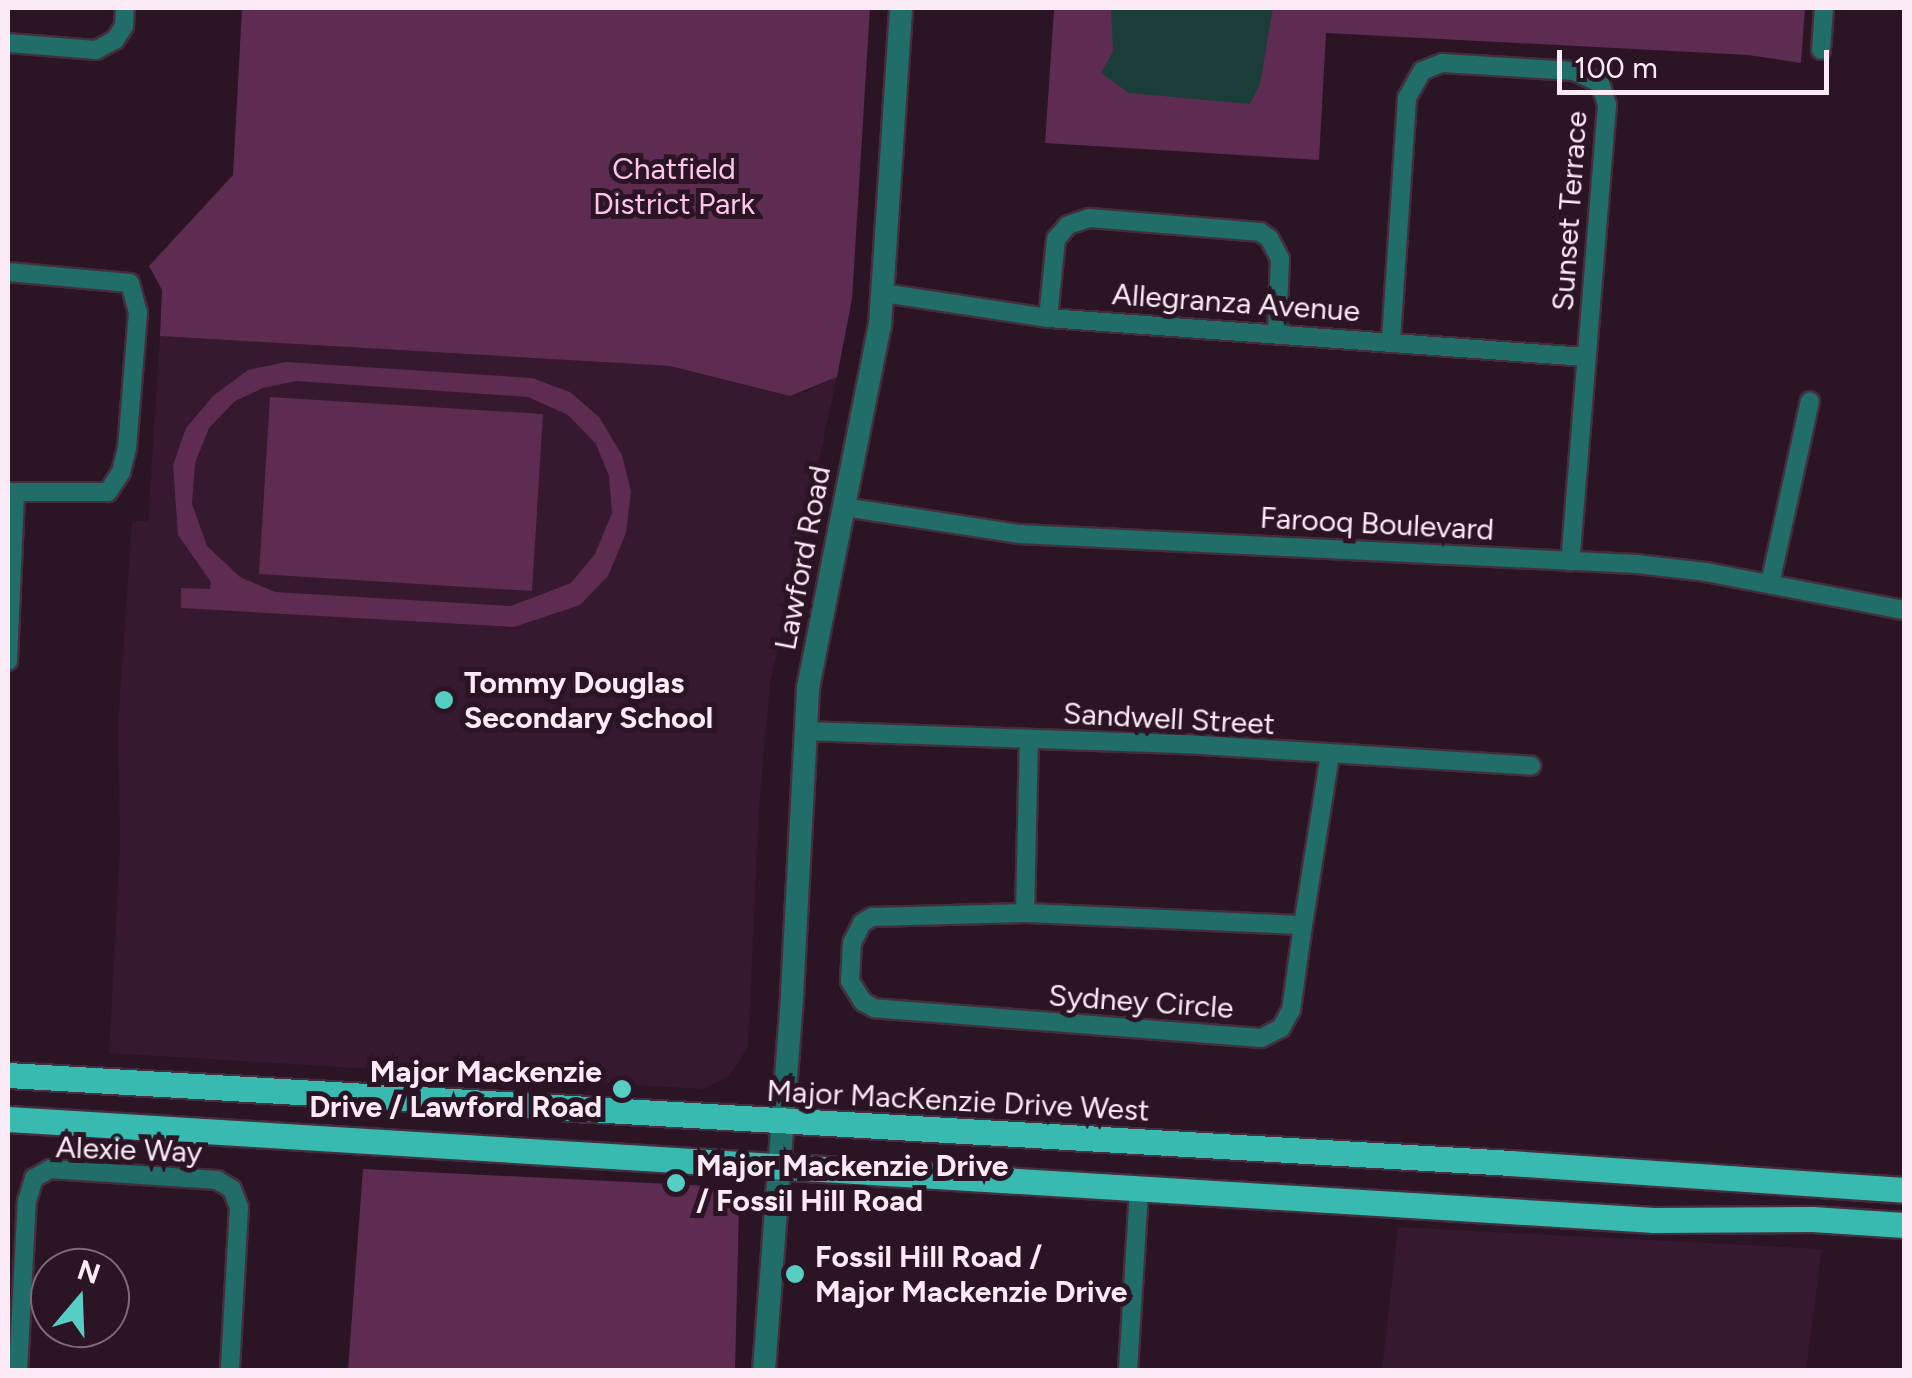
<!DOCTYPE html>
<html>
<head>
<meta charset="utf-8">
<style>
	body { margin:0 }
	#map { position:relative; width:1912px; height:1378px; overflow:hidden; background:#2b1424; font-family:Figtree,sans-serif }
	div>[style] { position:absolute }
	[style*='--x'] { left:calc(var(--x)*1px); top:calc(var(--y)*1px); width:calc(var(--w)*1px); rotate:calc(var(--a)*1deg) }
	.built>* { inset:0; background:#36192e }
	.green>* { inset:0; background:#5d2c50 }
	.water>* { inset:0; background:#1a3d3a }
	.roads { filter:drop-shadow(2px 0 #442e3d) drop-shadow(-2px 0 #442e3d) drop-shadow(0 2px #442e3d) drop-shadow(0 -2px #442e3d) }
	.minor>* { height:18px; margin:-9px; padding:0 9px; transform-origin:9px; border-radius:9px; background:#216d67 }
	.tertiary>* { height:22px; margin:-11px; padding:0 11px; transform-origin:11px; border-radius:11px; background:#216d67 }
	.primary>* { height:25px; margin:-12.5px; padding:0 12.5px; transform-origin:12.5px; border-radius:12.5px; background:#39bab0 }
	.dots>* { width:28px; height:28px; translate:-50% -50%; box-sizing:border-box; border:5px solid #2b1424; border-radius:50% }
	span { translate:-50% -50%; white-space:nowrap; text-align:center; line-height:1.15; -webkit-text-stroke:10px #2b1424; paint-order:stroke }
	.park-label { font-size:30px; color:#fdc5eb }
	.street-label { font-size:30px; color:#fcebf6 }
	.poi-label { font-size:30px; color:#fcebf6; font-weight:700 }
	.left { translate:0 -50%; text-align:left }
	.right { translate:-100% -50%; text-align:right }
	.frame { position:absolute; inset:0; border:10px solid #fcebf6; pointer-events:none }
	.north { position:absolute; left:30px; top:1248px; width:100px; height:100px; box-sizing:border-box; background:#2b1424; border:2px solid #7f6a78; border-radius:50%; rotate:19deg; font-size:28px; font-weight:700; line-height:40px; text-align:center; color:#fcebf6 }
	.north::after { content:''; display:block; margin:auto; width:35px; height:45px; background:#56cec3; clip-path:polygon(50% 0,100% 100%,50% 72%,0 100%) }
	.scale { position:absolute; left:1557px; top:50px; width:272px; height:45px; box-sizing:border-box; border:5px solid #fcebf6; border-top:0; padding-left:12px; font-size:30px; line-height:35px; white-space:nowrap; color:#fcebf6; -webkit-text-stroke:8px #2b1424; paint-order:stroke }
</style>
</head>
<body>
<div id="map">
	<div class="built">
		<i style="clip-path:polygon(160px 336px,671px 366px,805px 392px,837px 377px,770px 684px,759px 807px,748px 1047px,729px 1076px,703px 1089px,109px 1053px,120px 847px,118px 723px,132px 521px,148px 521px)"></i>
		<i style="clip-path:polygon(1398px 1227px,1822px 1249px,1806px 1370px,1382px 1370px)"></i>
	</div>
	<div class="green">
		<i style="clip-path:polygon(242px 8px,870px 8px,852px 299px,837px 377px,790px 396px,670px 366px,160px 336px,162px 290px,149px 266px,233px 175px)"></i>
		<i style="clip-path:polygon(1021px 8px,1805px 8px,1801px 63px,1748px 55px,1326px 33px,1319px 160px,1045px 143px,1054px 10px)"></i>
		<i style="clip-path:polygon(evenodd,286px 362px,532px 378px,570px 392px,599px 417px,622px 455px,631px 491px,626px 533px,608px 576px,580px 605px,514px 627px,181px 608px,181px 588px,210px 589px,211px 582px,178px 535px,173px 465px,186px 428px,213px 396px,248px 370px,286px 362px,296px 381px,528px 397px,568px 415px,596px 444px,609px 476px,612px 513px,595px 554px,571px 583px,511px 606px,275px 592px,240px 577px,207px 546px,192px 504px,195px 463px,209px 428px,235px 401px,263px 388px,296px 381px)"></i>
		<i style="clip-path:polygon(270px 397px,543px 414px,532px 591px,259px 574px)"></i>
		<i style="clip-path:polygon(363px 1169px,730px 1187px,739px 1206px,735px 1370px,348px 1370px)"></i>
	</div>
	<div class="water">
		<i style="clip-path:polygon(1111px 8px,1273px 8px,1260px 84px,1250px 104px,1129px 93px,1101px 73px,1113px 52px)"></i>
	</div>
	<div class="roads">
		<div class="minor">
			<i style="--x:8;--y:43;--w:88;--a:4.5"></i>
			<i style="--x:96;--y:50;--w:21;--a:-28"></i>
			<i style="--x:115;--y:40;--w:17;--a:-57"></i>
			<i style="--x:124;--y:26;--w:18;--a:-87"></i>
			<i style="--x:1821;--y:50;--w:42;--a:-85.9"></i>
			<i style="--x:8;--y:272;--w:122;--a:5.2"></i>
			<i style="--x:130;--y:283;--w:30;--a:75"></i>
			<i style="--x:138;--y:312;--w:136;--a:94.6"></i>
			<i style="--x:127;--y:448;--w:25;--a:104"></i>
			<i style="--x:121;--y:472;--w:24;--a:123"></i>
			<i style="--x:108;--y:492;--w:100;--a:180"></i>
			<i style="--x:883;--y:293;--w:167;--a:8.6"></i>
			<i style="--x:1048;--y:318;--w:539;--a:4.15"></i>
			<i style="--x:1048;--y:318;--w:79;--a:-84.2"></i>
			<i style="--x:1056;--y:239;--w:18;--a:-49"></i>
			<i style="--x:1068;--y:225;--w:23;--a:-18"></i>
			<i style="--x:1090;--y:218;--w:171;--a:4.7"></i>
			<i style="--x:1260;--y:232;--w:11;--a:34"></i>
			<i style="--x:1269;--y:238;--w:24;--a:62"></i>
			<i style="--x:1280;--y:259;--w:74;--a:92.3"></i>
			<i style="--x:1391;--y:340;--w:243;--a:-86.2"></i>
			<i style="--x:1407;--y:98;--w:31;--a:-61"></i>
			<i style="--x:1422;--y:71;--w:22;--a:-22"></i>
			<i style="--x:1442;--y:63;--w:132;--a:3.5"></i>
			<i style="--x:1574;--y:71;--w:29;--a:25"></i>
			<i style="--x:1600;--y:83;--w:23;--a:72"></i>
			<i style="--x:1607;--y:105;--w:458;--a:94.6"></i>
			<i style="--x:844;--y:507;--w:177;--a:8.8"></i>
			<i style="--x:1019;--y:534;--w:618;--a:2.78"></i>
			<i style="--x:1636;--y:564;--w:70;--a:6.5"></i>
			<i style="--x:1706;--y:572;--w:202;--a:10.9"></i>
			<i style="--x:1770;--y:584;--w:187;--a:-77.7"></i>
			<i style="--x:8;--y:661;--w:169;--a:-87.6"></i>
			<i style="--x:806;--y:731;--w:380;--a:2"></i>
			<i style="--x:1186;--y:744;--w:346;--a:3.6"></i>
			<i style="--x:1025;--y:913;--w:278;--a:2.5"></i>
			<i style="--x:1303;--y:925;--w:86;--a:98"></i>
			<i style="--x:1291;--y:1010;--w:21;--a:119"></i>
			<i style="--x:1281;--y:1028;--w:22;--a:153"></i>
			<i style="--x:1261;--y:1038;--w:388;--a:-175.6"></i>
			<i style="--x:874;--y:1008;--w:13;--a:-151"></i>
			<i style="--x:863;--y:1002;--w:25;--a:-122"></i>
			<i style="--x:850;--y:981;--w:38;--a:-87"></i>
			<i style="--x:852;--y:943;--w:22;--a:-63"></i>
			<i style="--x:862;--y:923;--w:12;--a:-31"></i>
			<i style="--x:872;--y:917;--w:153;--a:-1.5"></i>
			<i style="--x:1025;--y:913;--w:173;--a:-88.7"></i>
			<i style="--x:1303;--y:925;--w:172;--a:-81"></i>
			<i style="--x:18;--y:1370;--w:169;--a:-87"></i>
			<i style="--x:27;--y:1201;--w:24;--a:-73"></i>
			<i style="--x:34;--y:1178;--w:18;--a:-29"></i>
			<i style="--x:50;--y:1169;--w:167;--a:3.8"></i>
			<i style="--x:217;--y:1180;--w:17;--a:31"></i>
			<i style="--x:232;--y:1189;--w:19;--a:69"></i>
			<i style="--x:239;--y:1207;--w:163;--a:93.2"></i>
			<i style="--x:1128;--y:1370;--w:182;--a:-86.5"></i>
		</div>
		<div class="tertiary">
			<i style="--x:764;--y:1370;--w:376;--a:-85.7"></i>
			<i style="--x:792;--y:995;--w:307;--a:-87"></i>
			<i style="--x:808;--y:688;--w:369;--a:-78.8"></i>
			<i style="--x:880;--y:326;--w:319;--a:-86.2"></i>
		</div>
		<div class="primary">
			<i style="--x:8;--y:1075;--w:1505;--a:3.35"></i>
			<i style="--x:1510;--y:1163;--w:395;--a:3.9"></i>
			<i style="--x:8;--y:1119;--w:1649;--a:3.51"></i>
			<i style="--x:1654;--y:1220;--w:158;--a:-0.4"></i>
			<i style="--x:1812;--y:1219;--w:92;--a:3.7"></i>
		</div>
	</div>
	<div class="dots">
		<i style="left:444px;top:700px;background:#56cec3"></i>
		<i style="left:622px;top:1089px;background:#56cec3"></i>
		<i style="left:676px;top:1183px;background:#56cec3"></i>
		<i style="left:795px;top:1274px;background:#56cec3"></i>
	</div>
	<div class="park-label">
		<span style="left:674px;top:186px">Chatfield<br>District Park</span>
	</div>
	<div class="street-label">
		<span style="left:1570px;top:211px;rotate:-86deg">Sunset Terrace</span>
		<span style="left:1236px;top:303px;rotate:4deg">Allegranza Avenue</span>
		<span style="left:1377px;top:524px;rotate:3deg">Farooq Boulevard</span>
		<span style="left:803px;top:558px;rotate:-79deg">Lawford Road</span>
		<span style="left:1169px;top:719px;rotate:3deg">Sandwell Street</span>
		<span style="left:1141px;top:1002px;rotate:4deg">Sydney Circle</span>
		<span style="left:958px;top:1101px;rotate:3deg">Major MacKenzie Drive West</span>
		<span style="left:129px;top:1150px;rotate:2deg">Alexie Way</span>
	</div>
	<div class="poi-label">
		<span class="left" style="left:464px;top:700px">Tommy Douglas<br>Secondary School</span>
		<span class="right" style="left:602px;top:1089px">Major Mackenzie<br>Drive / Lawford Road</span>
		<span class="left" style="left:696px;top:1183px">Major Mackenzie Drive<br>/ Fossil Hill Road</span>
		<span class="left" style="left:815px;top:1274px">Fossil Hill Road /<br>Major Mackenzie Drive</span>
	</div>
	<div class="frame"></div>
	<div class="north">N</div>
	<div class="scale">100 m</div>
</div>
</body>
</html>
